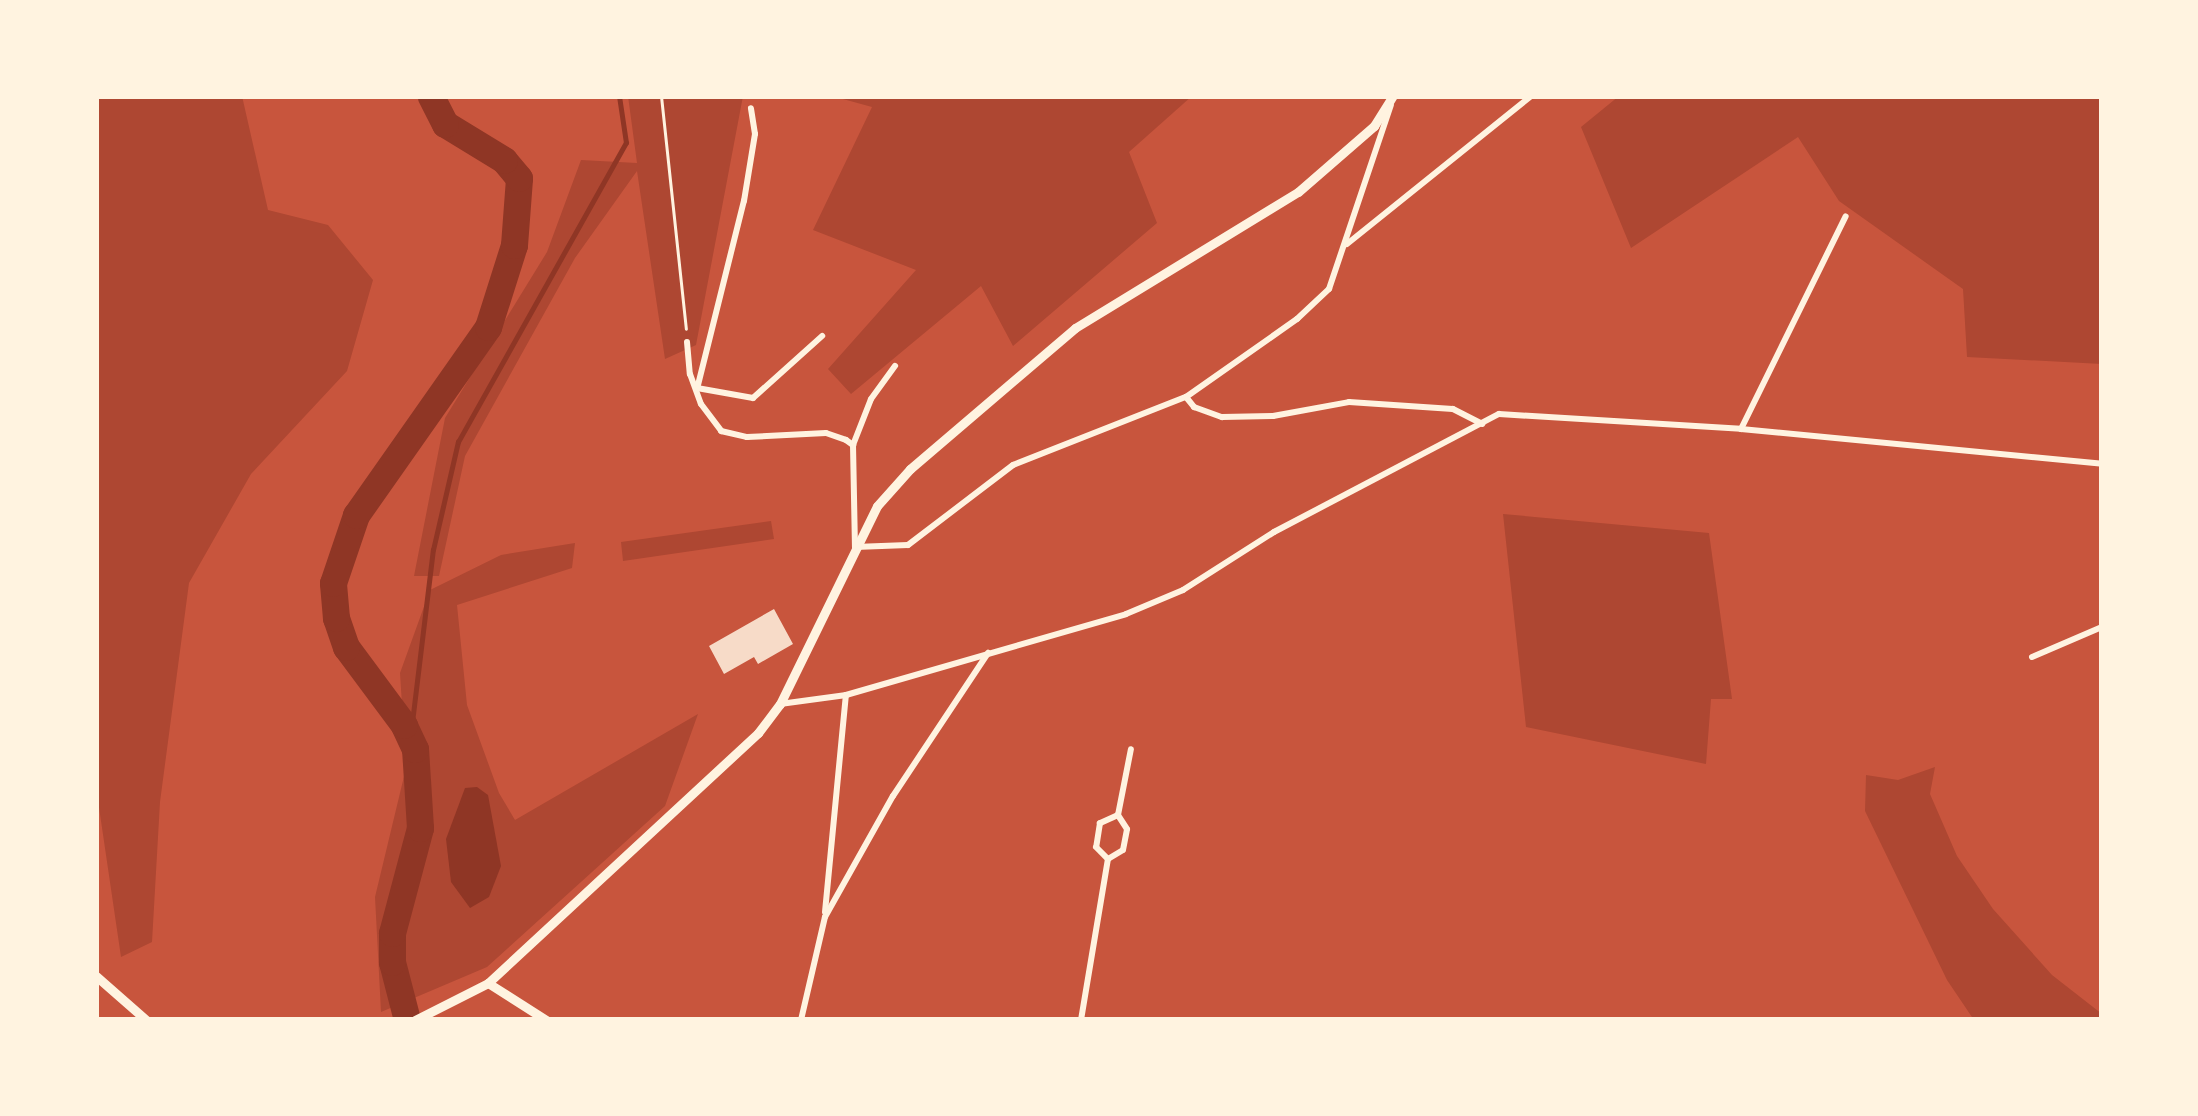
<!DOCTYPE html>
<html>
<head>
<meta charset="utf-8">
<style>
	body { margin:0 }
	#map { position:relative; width:2198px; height:1116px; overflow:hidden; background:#c8553d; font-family:"Varela Round",sans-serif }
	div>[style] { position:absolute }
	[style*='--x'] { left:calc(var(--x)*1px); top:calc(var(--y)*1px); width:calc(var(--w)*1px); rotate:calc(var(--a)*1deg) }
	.green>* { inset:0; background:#ae4732 }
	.water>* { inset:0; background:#8f3625 }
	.stream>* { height:4.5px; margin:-2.25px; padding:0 2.25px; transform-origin:2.25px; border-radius:2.25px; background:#8f3625 }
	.river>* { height:27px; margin:-13.5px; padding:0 13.5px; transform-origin:13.5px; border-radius:13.5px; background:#8f3625 }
	.building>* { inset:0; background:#f7dbc8 }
	.path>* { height:3px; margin:-1.5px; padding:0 1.5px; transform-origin:1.5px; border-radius:1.5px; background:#fff3e0 }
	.minor>* { height:6px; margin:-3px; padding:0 3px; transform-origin:3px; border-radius:3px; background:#fff3e0 }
	.tertiary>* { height:9px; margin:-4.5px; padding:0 4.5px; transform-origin:4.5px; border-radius:4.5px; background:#fff3e0 }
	span { translate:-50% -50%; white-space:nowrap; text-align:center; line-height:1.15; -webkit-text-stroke:10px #fff3e0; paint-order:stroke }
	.frame { position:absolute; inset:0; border:99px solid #fff3e0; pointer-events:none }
</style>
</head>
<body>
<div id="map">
	<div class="green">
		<i style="clip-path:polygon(96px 96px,242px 96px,268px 210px,328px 225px,373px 280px,347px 371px,251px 474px,189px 583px,160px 802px,152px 942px,121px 957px,96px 787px)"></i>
		<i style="clip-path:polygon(628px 96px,743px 96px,696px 345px,665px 359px,637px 171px,575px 258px,465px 456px,439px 576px,414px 576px,445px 418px,547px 252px,581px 160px,637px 163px)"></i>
		<i style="clip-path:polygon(832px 96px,1192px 96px,1129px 152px,1157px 223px,1013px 346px,981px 286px,851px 394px,828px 369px,916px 270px,813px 230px,872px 107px)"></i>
		<i style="clip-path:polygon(1619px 96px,2102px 96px,2102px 364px,1967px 357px,1963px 289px,1839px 201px,1798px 137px,1631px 248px,1581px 127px)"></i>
		<i style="clip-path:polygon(1503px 514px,1709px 533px,1732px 699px,1711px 699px,1706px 764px,1526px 727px)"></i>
		<i style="clip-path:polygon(771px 521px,774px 539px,623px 561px,621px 542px)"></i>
		<i style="clip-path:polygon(575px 543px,572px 568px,457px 605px,467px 705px,499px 793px,515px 820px,698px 714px,665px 806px,487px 967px,381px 1012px,375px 897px,406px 768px,400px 673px,430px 590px,501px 555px)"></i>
		<i style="clip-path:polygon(1935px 767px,1930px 794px,1957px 856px,1993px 909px,2052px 975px,2102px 1014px,2102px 1020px,1974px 1020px,1947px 980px,1865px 811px,1866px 775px,1898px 780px)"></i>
	</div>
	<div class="water">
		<i style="clip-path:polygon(477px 787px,488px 795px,501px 866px,489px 897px,470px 908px,451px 882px,446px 839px,465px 788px)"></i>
	</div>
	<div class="stream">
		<i style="--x:410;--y:739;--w:190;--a:-83.1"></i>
		<i style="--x:433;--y:550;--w:111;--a:-77"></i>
		<i style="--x:458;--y:442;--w:343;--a:-60.7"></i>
		<i style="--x:626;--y:143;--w:48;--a:-98.5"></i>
	</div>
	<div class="river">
		<i style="--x:407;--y:1020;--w:60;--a:-104.5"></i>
		<i style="--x:392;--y:962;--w:29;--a:-90"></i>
		<i style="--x:392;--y:933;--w:109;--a:-75.1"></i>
		<i style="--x:420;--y:828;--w:79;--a:-93.6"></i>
		<i style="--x:415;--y:749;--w:26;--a:-115"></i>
		<i style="--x:404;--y:725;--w:97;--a:-126.6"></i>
		<i style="--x:346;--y:647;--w:31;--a:-109"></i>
		<i style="--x:336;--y:618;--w:35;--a:-95"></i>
		<i style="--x:333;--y:583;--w:72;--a:-71.3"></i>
		<i style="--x:356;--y:515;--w:230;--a:-54.9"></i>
		<i style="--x:488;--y:327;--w:86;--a:-72.4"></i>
		<i style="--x:514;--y:245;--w:67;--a:-85.7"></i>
		<i style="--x:519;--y:178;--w:23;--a:-130"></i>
		<i style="--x:504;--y:160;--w:69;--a:-148.6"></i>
		<i style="--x:445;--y:124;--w:31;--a:-117"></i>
	</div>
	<div class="building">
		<i style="clip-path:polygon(774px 609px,793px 644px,758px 664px,754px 657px,724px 674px,709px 646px)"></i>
	</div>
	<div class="path">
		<i style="--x:661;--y:96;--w:234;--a:83.9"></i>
	</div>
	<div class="minor">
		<i style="--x:1347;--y:244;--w:236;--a:-38.8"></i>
		<i style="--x:687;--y:342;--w:32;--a:85"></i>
		<i style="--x:690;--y:374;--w:32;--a:70"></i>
		<i style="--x:701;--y:404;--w:34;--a:53"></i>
		<i style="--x:721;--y:431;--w:27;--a:13"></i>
		<i style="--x:747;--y:437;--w:79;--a:-2.9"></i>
		<i style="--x:826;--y:433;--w:21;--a:19"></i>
		<i style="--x:846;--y:440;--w:9;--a:36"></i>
		<i style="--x:853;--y:445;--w:102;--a:88.9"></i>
		<i style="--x:855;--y:547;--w:53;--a:-2.2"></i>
		<i style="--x:908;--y:545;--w:132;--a:-37.3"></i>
		<i style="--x:1013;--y:465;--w:186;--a:-21.5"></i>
		<i style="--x:1186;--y:397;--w:136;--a:-35.1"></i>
		<i style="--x:1297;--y:319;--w:44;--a:-43.2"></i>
		<i style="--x:1329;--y:289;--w:194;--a:-71.4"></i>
		<i style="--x:698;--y:385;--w:190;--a:-76"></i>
		<i style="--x:744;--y:201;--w:68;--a:-80.7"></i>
		<i style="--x:755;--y:134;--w:26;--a:-99"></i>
		<i style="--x:697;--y:388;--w:57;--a:10.1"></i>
		<i style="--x:753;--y:398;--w:93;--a:-41.9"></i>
		<i style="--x:1186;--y:397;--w:13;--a:51"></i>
		<i style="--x:1194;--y:407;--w:30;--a:20"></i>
		<i style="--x:1222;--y:417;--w:51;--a:-1.1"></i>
		<i style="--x:1273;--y:416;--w:77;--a:-10.4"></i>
		<i style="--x:1349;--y:402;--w:104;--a:3.9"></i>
		<i style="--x:1453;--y:409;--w:33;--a:27"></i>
		<i style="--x:1741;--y:429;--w:237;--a:-63.8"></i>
		<i style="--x:853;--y:445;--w:49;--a:-68.6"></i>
		<i style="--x:871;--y:399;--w:41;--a:-54"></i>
		<i style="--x:2032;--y:657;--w:76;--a:-23.2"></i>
		<i style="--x:780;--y:704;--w:67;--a:-7.8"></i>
		<i style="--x:846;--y:695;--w:291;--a:-16.1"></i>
		<i style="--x:1126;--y:614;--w:62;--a:-22.8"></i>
		<i style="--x:1183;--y:590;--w:108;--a:-32.5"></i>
		<i style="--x:1274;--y:532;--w:254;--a:-27.7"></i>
		<i style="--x:1499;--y:414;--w:242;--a:3.5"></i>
		<i style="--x:1741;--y:429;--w:363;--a:5.5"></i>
		<i style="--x:1118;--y:815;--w:67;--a:-78.9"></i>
		<i style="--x:825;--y:912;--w:218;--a:-84.5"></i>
		<i style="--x:801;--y:1020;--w:106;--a:-76.9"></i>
		<i style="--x:825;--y:917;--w:139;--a:-60.7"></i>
		<i style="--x:893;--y:796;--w:172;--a:-56.4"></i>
		<i style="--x:1081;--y:1020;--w:163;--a:-80.5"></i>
		<i style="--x:1108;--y:859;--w:17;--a:-31"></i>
		<i style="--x:1123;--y:850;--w:21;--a:-79"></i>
		<i style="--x:1127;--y:829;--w:17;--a:-123"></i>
		<i style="--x:1118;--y:815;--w:20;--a:156"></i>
		<i style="--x:1100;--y:823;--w:24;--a:99"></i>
		<i style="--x:1096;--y:847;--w:17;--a:45"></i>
	</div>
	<div class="tertiary">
		<i style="--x:96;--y:976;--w:67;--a:41.3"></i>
		<i style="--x:488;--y:983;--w:69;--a:32.5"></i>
		<i style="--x:415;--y:1020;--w:82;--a:-26.9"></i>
		<i style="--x:488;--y:983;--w:368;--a:-42.8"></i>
		<i style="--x:758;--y:733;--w:36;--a:-53"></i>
		<i style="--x:780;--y:704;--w:220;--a:-63.9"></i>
		<i style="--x:877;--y:506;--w:50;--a:-48.3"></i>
		<i style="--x:910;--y:469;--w:217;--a:-40.5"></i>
		<i style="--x:1075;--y:328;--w:261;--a:-31.4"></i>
		<i style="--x:1298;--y:192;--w:101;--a:-41"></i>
		<i style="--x:1374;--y:126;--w:36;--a:-58"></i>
	</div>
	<div class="frame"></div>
</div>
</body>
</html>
